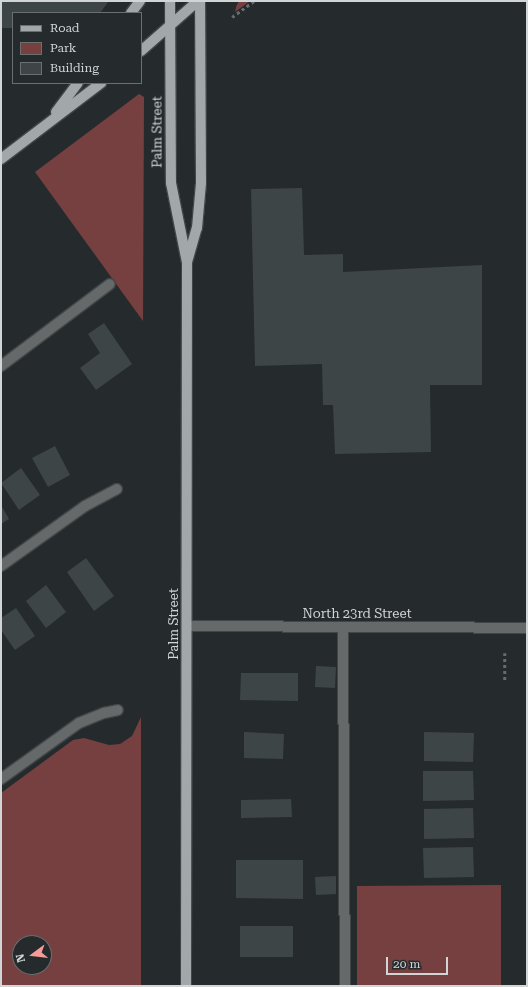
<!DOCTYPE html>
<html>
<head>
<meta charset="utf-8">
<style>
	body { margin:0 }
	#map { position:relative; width:528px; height:987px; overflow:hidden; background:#252b2d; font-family:"Roboto Serif",serif }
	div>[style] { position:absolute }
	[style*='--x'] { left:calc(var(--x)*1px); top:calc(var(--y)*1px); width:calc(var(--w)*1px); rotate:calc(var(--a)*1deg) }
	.green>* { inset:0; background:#75403f }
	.building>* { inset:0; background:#3e4547 }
	.path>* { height:2.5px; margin-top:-1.25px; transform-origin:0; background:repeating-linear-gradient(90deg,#666b6d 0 3px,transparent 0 6px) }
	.roads { filter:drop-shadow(1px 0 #414648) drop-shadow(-1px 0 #414648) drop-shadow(0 1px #414648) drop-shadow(0 -1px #414648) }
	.minor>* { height:10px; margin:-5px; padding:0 5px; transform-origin:5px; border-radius:5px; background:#66696a }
	.major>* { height:10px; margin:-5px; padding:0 5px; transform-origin:5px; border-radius:5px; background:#a2a8aa }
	span { translate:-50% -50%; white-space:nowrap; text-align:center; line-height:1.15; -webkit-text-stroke:3.5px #252b2d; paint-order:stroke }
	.street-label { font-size:13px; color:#d1d5d6 }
	.frame { position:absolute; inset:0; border:2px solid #d1d5d6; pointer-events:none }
	.legend { position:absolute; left:12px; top:12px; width:130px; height:72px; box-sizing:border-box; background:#252b2d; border:1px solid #6a6f71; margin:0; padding:5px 7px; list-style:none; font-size:12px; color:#d1d5d6 }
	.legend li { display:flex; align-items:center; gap:8px; height:20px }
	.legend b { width:20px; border:1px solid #6a6f71 }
	.north { position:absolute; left:12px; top:935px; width:40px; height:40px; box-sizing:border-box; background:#252b2d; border:1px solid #6a6f71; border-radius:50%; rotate:255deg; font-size:11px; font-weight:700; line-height:16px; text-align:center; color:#d1d5d6 }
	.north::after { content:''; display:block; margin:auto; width:14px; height:18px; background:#f59b99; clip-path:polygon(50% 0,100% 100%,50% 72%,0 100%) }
	.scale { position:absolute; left:386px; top:957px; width:62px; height:18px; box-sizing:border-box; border:2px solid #d1d5d6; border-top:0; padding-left:5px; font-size:12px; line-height:14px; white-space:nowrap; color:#d1d5d6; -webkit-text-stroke:3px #252b2d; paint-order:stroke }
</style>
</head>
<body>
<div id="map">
	<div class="green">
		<i style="clip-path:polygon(239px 1px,250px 1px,235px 12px,236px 7px)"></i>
		<i style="clip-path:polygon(139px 94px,144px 97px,143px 321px,35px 172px)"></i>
		<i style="clip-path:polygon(evenodd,141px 717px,141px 986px,1px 986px,1px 793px,73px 740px,84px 738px,109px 745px,120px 744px,132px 736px,141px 717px,20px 943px,44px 943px,44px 967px,20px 967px,20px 943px)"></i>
		<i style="clip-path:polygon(501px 885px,501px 986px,357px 986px,357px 886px)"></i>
	</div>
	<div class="building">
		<i style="clip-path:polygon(1px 1px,109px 1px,100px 13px,13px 13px,13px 28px,1px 28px)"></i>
		<i style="clip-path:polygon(302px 188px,304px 255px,343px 254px,343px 272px,482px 265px,482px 385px,430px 385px,431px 452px,335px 454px,333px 405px,323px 405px,322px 364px,255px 366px,251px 189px)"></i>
		<i style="clip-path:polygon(104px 323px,132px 364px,96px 390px,80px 368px,100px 353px,88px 334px)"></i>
		<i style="clip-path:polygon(55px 446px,70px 475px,48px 487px,32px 458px)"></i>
		<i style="clip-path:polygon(21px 468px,40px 495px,19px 510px,1px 483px)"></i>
		<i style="clip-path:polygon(1px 505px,9px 519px,1px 524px)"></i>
		<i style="clip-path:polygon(86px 558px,114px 596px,94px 611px,67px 572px)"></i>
		<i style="clip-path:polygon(46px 585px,66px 612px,46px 628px,26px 601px)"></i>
		<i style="clip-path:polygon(16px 608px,35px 636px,15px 650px,1px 630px,1px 618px)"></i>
		<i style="clip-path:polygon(316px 666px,336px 667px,335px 688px,315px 687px)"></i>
		<i style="clip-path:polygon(241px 673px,298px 673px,298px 701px,240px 700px)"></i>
		<i style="clip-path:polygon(244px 732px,284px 734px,283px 759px,244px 758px)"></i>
		<i style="clip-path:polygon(424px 732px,474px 733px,473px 762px,424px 761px)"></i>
		<i style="clip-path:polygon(423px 771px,473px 771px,474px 800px,423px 801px)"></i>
		<i style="clip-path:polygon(291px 799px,292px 817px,241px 818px,241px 800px)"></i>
		<i style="clip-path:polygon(473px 808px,474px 838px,424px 839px,424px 809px)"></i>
		<i style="clip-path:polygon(473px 847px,474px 877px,424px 878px,423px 848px)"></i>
		<i style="clip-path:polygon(236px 860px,303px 860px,303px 899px,236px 898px)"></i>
		<i style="clip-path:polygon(336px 876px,336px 894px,316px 895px,315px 877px)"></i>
		<i style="clip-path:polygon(240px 926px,293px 926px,293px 957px,240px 957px)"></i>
	</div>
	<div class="path">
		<i style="--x:232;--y:17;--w:27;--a:-36"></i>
		<i style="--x:505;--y:653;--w:28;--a:90"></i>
	</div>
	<div class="roads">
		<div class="minor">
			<i style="--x:1;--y:366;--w:136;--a:-37"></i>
			<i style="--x:1;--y:566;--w:103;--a:-35.5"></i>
			<i style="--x:85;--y:506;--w:36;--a:-28"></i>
			<i style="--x:187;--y:626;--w:340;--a:0.3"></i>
			<i style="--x:343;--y:627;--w:359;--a:89.7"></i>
			<i style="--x:1;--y:779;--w:96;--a:-35.7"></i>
			<i style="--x:79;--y:723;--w:27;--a:-22"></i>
			<i style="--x:104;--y:713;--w:14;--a:-12"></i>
		</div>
		<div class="major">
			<i style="--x:170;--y:1;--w:182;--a:89.7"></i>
			<i style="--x:171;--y:183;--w:81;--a:78.6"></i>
			<i style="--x:187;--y:262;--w:724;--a:90.08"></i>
			<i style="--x:131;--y:13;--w:15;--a:-53"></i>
			<i style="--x:141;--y:51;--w:76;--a:-41.3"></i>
			<i style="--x:56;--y:112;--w:36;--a:-53"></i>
			<i style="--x:1;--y:159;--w:126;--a:-37.2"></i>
			<i style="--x:187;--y:262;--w:35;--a:-74"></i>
			<i style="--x:197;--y:228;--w:45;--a:-84.9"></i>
			<i style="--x:201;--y:183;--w:182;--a:-90.3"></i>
		</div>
	</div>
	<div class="street-label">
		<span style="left:158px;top:132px;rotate:-90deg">Palm Street</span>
		<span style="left:357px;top:614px">North 23rd Street</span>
		<span style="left:174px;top:624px;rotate:-90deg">Palm Street</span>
	</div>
	<div class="frame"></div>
	<ul class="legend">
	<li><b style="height:5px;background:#a2a8aa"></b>Road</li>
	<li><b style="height:11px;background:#75403f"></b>Park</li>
	<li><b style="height:11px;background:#3e4547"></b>Building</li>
	</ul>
	<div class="north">N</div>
	<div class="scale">20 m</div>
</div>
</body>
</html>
